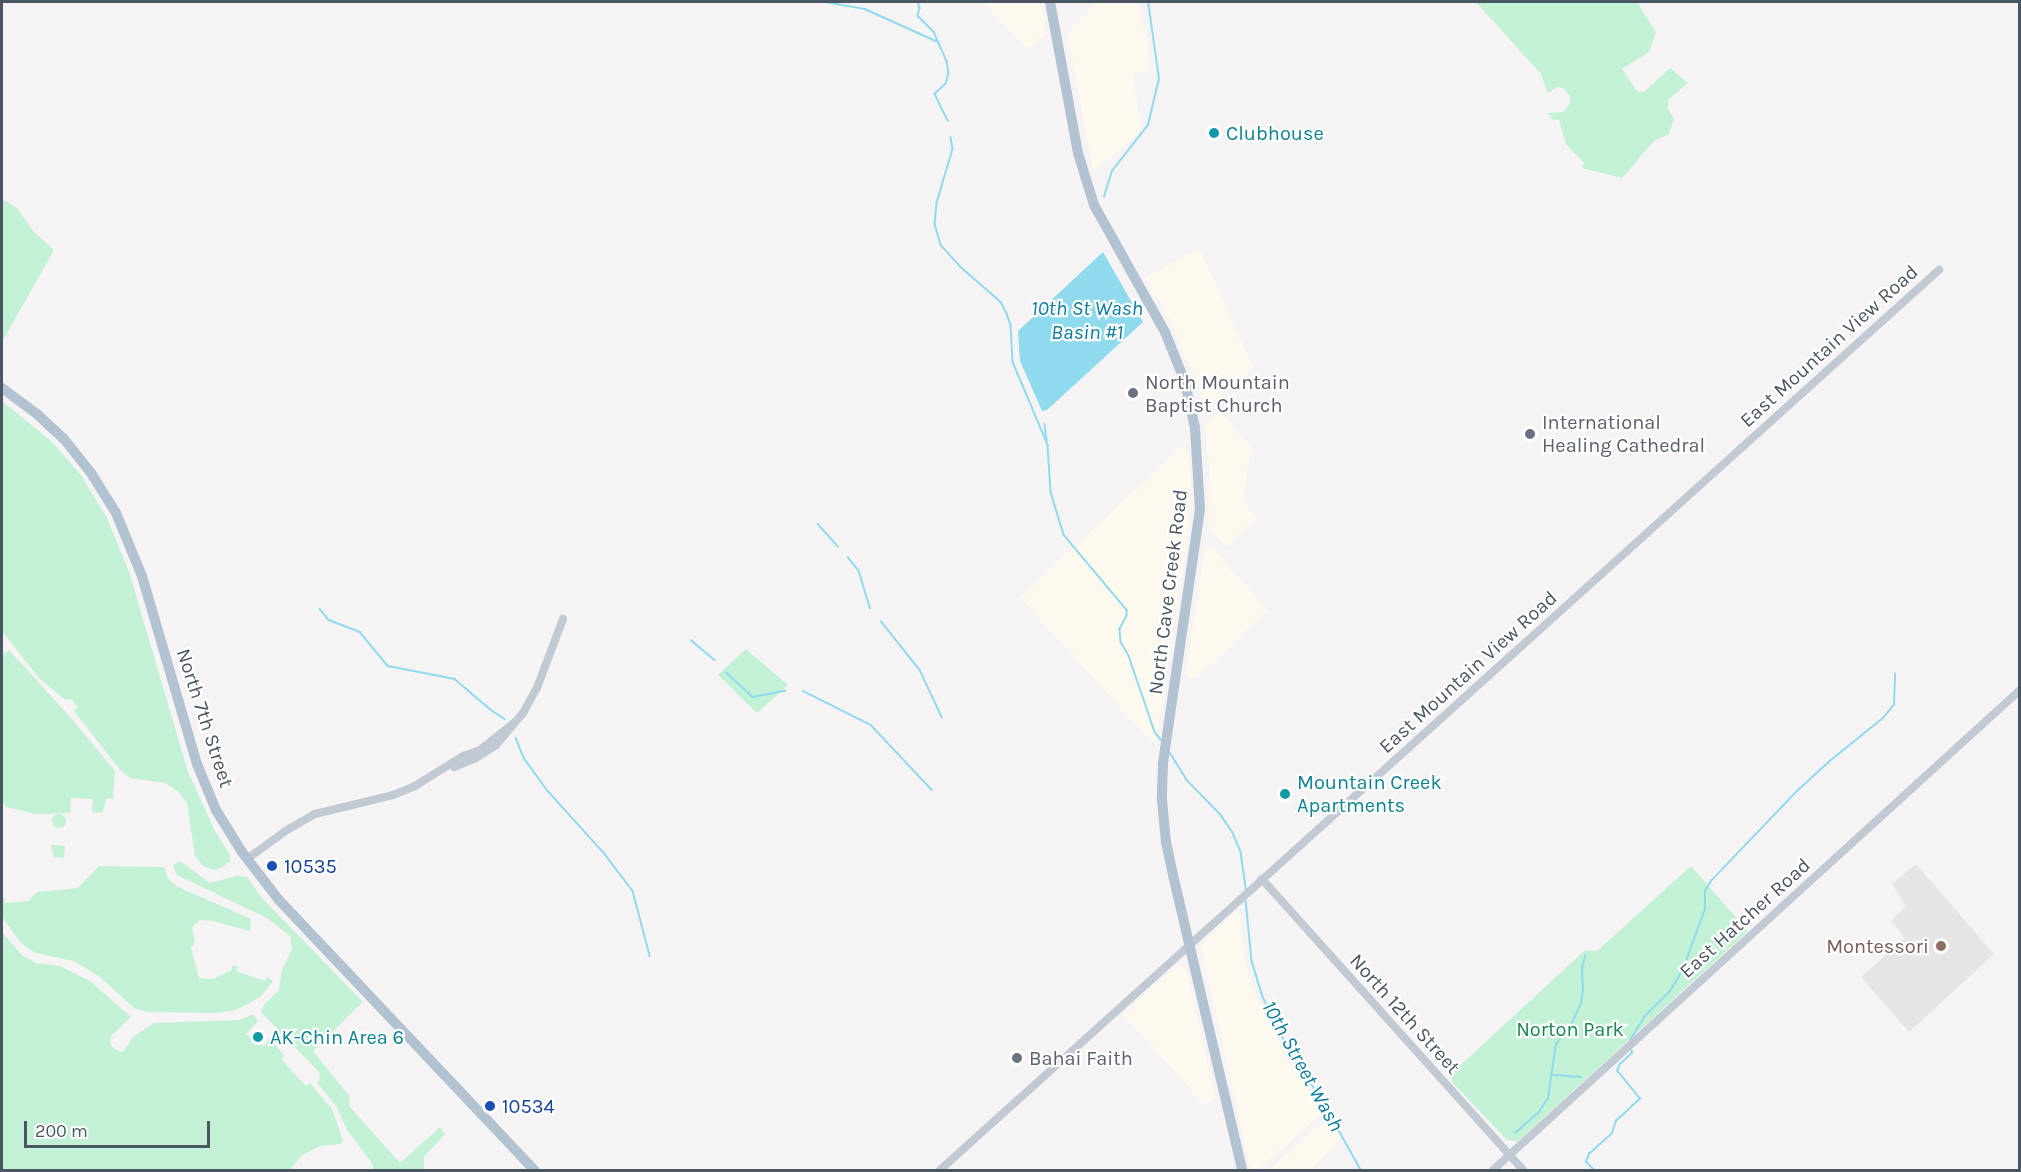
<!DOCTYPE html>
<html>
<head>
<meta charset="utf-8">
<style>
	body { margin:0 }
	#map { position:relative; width:2021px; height:1172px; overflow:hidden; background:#f5f3f3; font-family:Karla,sans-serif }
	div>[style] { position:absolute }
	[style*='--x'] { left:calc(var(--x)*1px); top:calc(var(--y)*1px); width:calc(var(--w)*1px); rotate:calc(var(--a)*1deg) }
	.commercial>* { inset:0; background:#fdf9ef }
	.education>* { inset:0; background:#e6e4e5 }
	.green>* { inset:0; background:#c3f1d5 }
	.round { border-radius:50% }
	.water>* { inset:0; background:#90daee }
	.stream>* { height:1.5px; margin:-0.75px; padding:0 0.75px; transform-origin:0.75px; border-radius:0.75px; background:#90daee }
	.minor>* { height:8px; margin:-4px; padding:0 4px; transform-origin:4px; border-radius:4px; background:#c1cad2 }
	.major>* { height:10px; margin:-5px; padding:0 5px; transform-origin:5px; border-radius:5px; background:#b3c2d1 }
	.dots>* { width:16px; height:16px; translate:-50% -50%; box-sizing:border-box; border:3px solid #fff; border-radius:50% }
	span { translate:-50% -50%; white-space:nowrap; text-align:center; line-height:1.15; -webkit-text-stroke:4.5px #fff; paint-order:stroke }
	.culture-label { font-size:20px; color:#0d838f }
	.left { translate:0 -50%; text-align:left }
	.street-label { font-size:20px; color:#4a5661 }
	.worship-label { font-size:20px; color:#5b616d }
	.transit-label { font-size:20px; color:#164399 }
	.education-label { font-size:20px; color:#785e54 }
	.right { translate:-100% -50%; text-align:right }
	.park-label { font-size:20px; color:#17864f }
	.water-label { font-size:21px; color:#0c7c9b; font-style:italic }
	.frame { position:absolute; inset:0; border:3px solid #4a5661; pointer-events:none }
	.scale { position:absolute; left:24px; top:1121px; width:186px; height:27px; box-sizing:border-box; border:3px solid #4a5661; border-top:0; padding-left:8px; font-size:18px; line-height:21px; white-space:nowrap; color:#4a5661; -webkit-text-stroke:4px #fff; paint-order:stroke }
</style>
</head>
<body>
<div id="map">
	<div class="commercial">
		<i style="clip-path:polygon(984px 2px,1041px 2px,1046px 33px,1030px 48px,1026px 47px)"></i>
		<i style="clip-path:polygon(1099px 2px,1136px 2px,1148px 41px,1147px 72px,1133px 73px,1140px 125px,1138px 135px,1093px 171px,1067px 34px)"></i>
		<i style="clip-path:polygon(1199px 248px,1253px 367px,1210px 404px,1203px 399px,1171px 322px,1145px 278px)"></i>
		<i style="clip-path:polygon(1217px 414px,1222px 414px,1254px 450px,1250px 453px,1243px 504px,1257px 518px,1226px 547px,1208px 526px,1209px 470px,1205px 426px)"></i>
		<i style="clip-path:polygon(1183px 446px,1189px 452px,1191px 480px,1189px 528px,1159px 723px,1157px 739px,1152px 742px,1020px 597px)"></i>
		<i style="clip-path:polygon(1211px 547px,1268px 611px,1197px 677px,1189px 679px,1186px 671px,1204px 551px)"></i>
		<i style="clip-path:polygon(1239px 909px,1245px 962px,1250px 982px,1284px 1055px,1325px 1111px,1258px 1170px,1250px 1167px,1201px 946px)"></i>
		<i style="clip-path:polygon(1177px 966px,1184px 967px,1187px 972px,1215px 1097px,1205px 1105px,1123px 1014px)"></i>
		<i style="clip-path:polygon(1329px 1118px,1341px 1141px,1309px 1170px,1269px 1170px)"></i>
	</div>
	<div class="education">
		<i style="clip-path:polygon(1916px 864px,1994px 954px,1909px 1032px,1861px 977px,1905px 938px,1891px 921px,1906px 906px,1892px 884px)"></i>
	</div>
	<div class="green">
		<i style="clip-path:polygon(1476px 2px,1637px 2px,1656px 32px,1649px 52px,1622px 69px,1637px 91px,1644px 92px,1670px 68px,1688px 83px,1668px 100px,1668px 109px,1674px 119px,1669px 134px,1654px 141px,1622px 178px,1582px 168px,1584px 163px,1566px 144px,1559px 120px,1553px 120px,1548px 113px,1563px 112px,1570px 103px,1570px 96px,1563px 88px,1557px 87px,1548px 93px,1541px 74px)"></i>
		<i style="clip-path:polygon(2px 199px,17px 208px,33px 231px,54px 250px,2px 342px)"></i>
		<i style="clip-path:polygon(2px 401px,51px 441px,81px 475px,107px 518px,129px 572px,188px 772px,215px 831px,230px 855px,230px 861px,223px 867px,214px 870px,203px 866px,195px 856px,187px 803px,179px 792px,165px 783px,130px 778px,121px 771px,74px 711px,78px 707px,71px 699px,65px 700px,39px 678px,2px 631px)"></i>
		<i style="clip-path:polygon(746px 649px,788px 685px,757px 713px,718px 675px)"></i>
		<i style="clip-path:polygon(9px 650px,71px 718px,115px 771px,113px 799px,107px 798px,102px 813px,92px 812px,93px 799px,71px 798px,70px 813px,35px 814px,7px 807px,2px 802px,2px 651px,5px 654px)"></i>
		<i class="round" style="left:52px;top:814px;width:14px;height:14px"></i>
		<i style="clip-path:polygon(51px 845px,65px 846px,64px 858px,54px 857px)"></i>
		<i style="clip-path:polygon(178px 862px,183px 863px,210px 883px,236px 876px,247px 877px,262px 898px,363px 1002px,313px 1051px,350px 1097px,349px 1106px,400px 1163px,440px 1127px,445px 1134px,424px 1157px,424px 1170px,374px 1170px,371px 1162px,346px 1128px,337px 1107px,318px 1084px,320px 1073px,261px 1012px,264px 1005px,279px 990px,282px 970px,292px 949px,290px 936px,267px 918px,177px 875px,173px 865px)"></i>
		<i style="clip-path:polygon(99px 866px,164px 867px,168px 878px,176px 886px,251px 919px,250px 931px,213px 921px,200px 920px,192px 927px,195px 942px,191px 948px,199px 978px,212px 979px,231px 971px,233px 965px,238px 967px,236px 971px,265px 981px,267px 977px,273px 981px,260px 997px,236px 1010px,217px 1013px,147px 1012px,134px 1008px,100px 977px,74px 961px,35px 953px,21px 943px,2px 917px,2px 892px,5px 903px,28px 901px,37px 892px,78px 888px)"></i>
		<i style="clip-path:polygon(1691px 866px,1748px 931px,1518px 1141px,1507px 1140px,1452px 1082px,1452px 1073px,1585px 950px,1597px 951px)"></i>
		<i style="clip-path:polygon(2px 932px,23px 956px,36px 963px,60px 966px,90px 981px,131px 1017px,111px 1036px,110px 1044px,116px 1050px,123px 1052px,133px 1037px,154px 1023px,240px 1020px,253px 1014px,258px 1021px,246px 1034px,256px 1043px,265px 1046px,270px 1037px,284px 1056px,281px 1059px,306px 1086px,310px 1083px,332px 1109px,343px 1140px,340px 1144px,320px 1146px,301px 1156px,290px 1170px,2px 1170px)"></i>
	</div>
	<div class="water">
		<i style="clip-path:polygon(1103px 252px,1143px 322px,1047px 410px,1042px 411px,1020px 361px,1018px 331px)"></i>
	</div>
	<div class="stream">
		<i style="--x:825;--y:2;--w:41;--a:9.9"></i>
		<i style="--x:865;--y:9;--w:78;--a:24.3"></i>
		<i style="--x:918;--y:2;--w:6;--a:72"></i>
		<i style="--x:920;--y:8;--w:8;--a:104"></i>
		<i style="--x:918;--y:16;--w:23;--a:45"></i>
		<i style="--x:934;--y:32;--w:32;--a:66"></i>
		<i style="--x:947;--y:61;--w:12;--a:81"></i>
		<i style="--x:949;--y:73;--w:11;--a:105"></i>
		<i style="--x:946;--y:84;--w:15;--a:138"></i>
		<i style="--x:935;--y:94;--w:30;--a:64"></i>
		<i style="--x:951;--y:137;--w:12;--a:81"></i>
		<i style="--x:953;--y:149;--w:56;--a:106.5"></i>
		<i style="--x:937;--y:203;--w:21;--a:95"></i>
		<i style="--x:935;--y:224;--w:22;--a:74"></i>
		<i style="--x:941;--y:245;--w:30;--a:48"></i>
		<i style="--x:961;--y:267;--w:53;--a:41.2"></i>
		<i style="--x:1001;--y:302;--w:13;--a:63"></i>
		<i style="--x:1007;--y:314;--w:12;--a:70"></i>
		<i style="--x:1011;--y:325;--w:37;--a:87"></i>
		<i style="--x:1013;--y:362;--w:90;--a:67.1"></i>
		<i style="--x:1048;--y:445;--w:47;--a:86.3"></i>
		<i style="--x:1051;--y:492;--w:45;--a:73.2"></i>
		<i style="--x:1064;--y:535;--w:98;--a:50"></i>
		<i style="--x:1127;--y:610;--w:6;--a:90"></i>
		<i style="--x:1127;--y:616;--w:15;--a:118"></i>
		<i style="--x:1120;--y:629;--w:13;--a:86"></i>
		<i style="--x:1121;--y:642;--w:16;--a:60"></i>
		<i style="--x:1129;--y:656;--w:80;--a:71.1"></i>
		<i style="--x:1155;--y:732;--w:10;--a:53"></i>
		<i style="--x:1104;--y:197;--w:27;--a:-73"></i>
		<i style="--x:1112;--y:171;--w:58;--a:-52"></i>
		<i style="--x:1148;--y:125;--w:47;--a:-76.6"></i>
		<i style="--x:1159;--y:79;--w:78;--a:-98.1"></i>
		<i style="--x:1045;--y:424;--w:17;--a:83"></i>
		<i style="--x:818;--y:524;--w:30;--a:48"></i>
		<i style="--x:848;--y:557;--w:18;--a:52"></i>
		<i style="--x:859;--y:571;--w:39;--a:73"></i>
		<i style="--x:320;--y:609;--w:14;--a:51"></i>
		<i style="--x:329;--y:620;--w:33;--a:21"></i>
		<i style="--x:360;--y:632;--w:44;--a:50.5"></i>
		<i style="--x:388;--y:666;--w:68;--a:11"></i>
		<i style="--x:455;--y:679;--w:46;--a:40.6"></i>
		<i style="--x:490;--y:709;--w:18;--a:34"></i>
		<i style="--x:881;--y:621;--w:63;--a:51.5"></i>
		<i style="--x:920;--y:670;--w:52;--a:64.9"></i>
		<i style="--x:691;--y:640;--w:31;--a:40"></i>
		<i style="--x:726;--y:672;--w:37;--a:43"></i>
		<i style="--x:753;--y:697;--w:33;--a:-11"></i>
		<i style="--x:803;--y:691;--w:76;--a:26.6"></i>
		<i style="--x:871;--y:725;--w:89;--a:46.8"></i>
		<i style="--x:516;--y:738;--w:22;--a:68"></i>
		<i style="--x:524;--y:758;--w:41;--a:54"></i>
		<i style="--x:548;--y:791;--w:84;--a:47.9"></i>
		<i style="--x:604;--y:853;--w:48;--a:52.7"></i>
		<i style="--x:633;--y:891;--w:67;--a:75.3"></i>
		<i style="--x:1169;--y:751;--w:34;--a:58"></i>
		<i style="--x:1187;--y:780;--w:49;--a:45.8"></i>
		<i style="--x:1221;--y:815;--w:22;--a:56"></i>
		<i style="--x:1233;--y:833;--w:21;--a:67"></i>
		<i style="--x:1241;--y:852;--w:37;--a:82"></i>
		<i style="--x:1246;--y:900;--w:61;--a:84.4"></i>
		<i style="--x:1252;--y:961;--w:38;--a:73"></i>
		<i style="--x:1263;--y:997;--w:64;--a:63.8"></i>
		<i style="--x:1291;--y:1054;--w:53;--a:55.7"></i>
		<i style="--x:1321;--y:1098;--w:82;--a:60.9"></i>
		<i style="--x:1630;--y:1040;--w:28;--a:-58"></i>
		<i style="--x:1645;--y:1016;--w:35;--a:-45"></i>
		<i style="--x:1670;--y:991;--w:26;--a:-59"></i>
		<i style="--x:1683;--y:969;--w:64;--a:-69.9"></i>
		<i style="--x:1705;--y:909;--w:18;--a:-90"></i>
		<i style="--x:1705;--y:891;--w:12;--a:-59"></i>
		<i style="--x:1711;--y:881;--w:124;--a:-46.3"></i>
		<i style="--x:1797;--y:791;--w:46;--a:-42.4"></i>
		<i style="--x:1831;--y:760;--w:67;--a:-38.9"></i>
		<i style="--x:1883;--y:718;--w:17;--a:-50"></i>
		<i style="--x:1894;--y:705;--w:31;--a:-88"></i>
		<i style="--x:1553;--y:1075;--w:28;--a:4"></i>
		<i style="--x:1515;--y:1133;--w:32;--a:-41"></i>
		<i style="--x:1539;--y:1112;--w:17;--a:-57"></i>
		<i style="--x:1548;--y:1098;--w:55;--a:-81.6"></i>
		<i style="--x:1556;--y:1044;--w:22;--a:-51"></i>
		<i style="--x:1570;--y:1027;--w:26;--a:-65"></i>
		<i style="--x:1581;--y:1003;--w:13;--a:-81"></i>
		<i style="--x:1583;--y:990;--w:21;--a:-93"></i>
		<i style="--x:1582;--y:969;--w:13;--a:-77"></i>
		<i style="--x:1594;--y:1170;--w:11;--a:-135"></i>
		<i style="--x:1586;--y:1162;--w:9;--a:-69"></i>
		<i style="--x:1589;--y:1154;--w:31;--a:-42"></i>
		<i style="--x:1612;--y:1133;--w:13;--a:-72"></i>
		<i style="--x:1616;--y:1121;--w:33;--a:-43"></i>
		<i style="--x:1640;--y:1099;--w:36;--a:-129"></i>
		<i style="--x:1617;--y:1071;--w:8;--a:-67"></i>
		<i style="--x:1620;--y:1064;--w:16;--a:-43"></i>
		<i style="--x:1632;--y:1053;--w:5;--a:-101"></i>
	</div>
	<div class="minor">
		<i style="--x:454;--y:767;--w:22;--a:-22"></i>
		<i style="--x:474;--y:759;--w:26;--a:-32"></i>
		<i style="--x:496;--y:745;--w:42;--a:-49.8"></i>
		<i style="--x:523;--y:713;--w:29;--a:-61"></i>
		<i style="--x:537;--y:688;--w:74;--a:-69.4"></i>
		<i style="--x:247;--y:859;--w:49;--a:-35.9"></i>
		<i style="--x:287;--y:830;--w:32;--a:-30"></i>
		<i style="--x:315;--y:814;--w:80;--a:-13.7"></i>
		<i style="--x:393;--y:795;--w:24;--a:-22"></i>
		<i style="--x:415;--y:786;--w:57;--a:-32"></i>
		<i style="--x:463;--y:756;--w:18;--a:-19"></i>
		<i style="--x:480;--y:750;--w:43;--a:-38.5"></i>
		<i style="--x:1262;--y:879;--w:391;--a:48.1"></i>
		<i style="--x:940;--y:1170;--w:1345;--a:-42.02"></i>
		<i style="--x:1493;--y:1170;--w:713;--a:-42.33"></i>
	</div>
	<div class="major">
		<i style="--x:1050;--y:2;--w:154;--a:79.5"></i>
		<i style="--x:1078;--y:153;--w:54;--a:72.9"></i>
		<i style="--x:1094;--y:205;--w:145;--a:60.8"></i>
		<i style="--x:1165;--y:332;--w:54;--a:68.2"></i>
		<i style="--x:1185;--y:382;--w:47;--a:77.7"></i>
		<i style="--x:1195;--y:428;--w:81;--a:86.5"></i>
		<i style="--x:1200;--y:509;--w:258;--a:98.3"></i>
		<i style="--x:1163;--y:764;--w:36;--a:92"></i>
		<i style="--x:1162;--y:800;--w:42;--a:84.6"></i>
		<i style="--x:1166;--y:842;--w:34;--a:78"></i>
		<i style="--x:1173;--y:875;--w:303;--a:76.8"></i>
		<i style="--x:2;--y:388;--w:44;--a:36.6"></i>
		<i style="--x:37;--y:414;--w:37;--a:43"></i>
		<i style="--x:64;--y:439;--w:43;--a:51.5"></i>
		<i style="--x:91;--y:473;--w:47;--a:58"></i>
		<i style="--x:116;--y:513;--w:68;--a:67.6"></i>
		<i style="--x:142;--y:576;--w:196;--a:73.7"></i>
		<i style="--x:197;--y:764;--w:50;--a:67.6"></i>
		<i style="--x:216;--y:810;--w:49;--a:58.2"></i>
		<i style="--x:242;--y:852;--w:59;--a:52.5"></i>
		<i style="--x:278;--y:899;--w:373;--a:46.6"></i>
	</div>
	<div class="dots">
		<i style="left:1214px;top:133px;background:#0f9aa8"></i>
		<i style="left:1133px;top:393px;background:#6b7280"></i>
		<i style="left:1530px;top:434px;background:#6b7280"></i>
		<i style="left:1285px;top:794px;background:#0f9aa8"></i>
		<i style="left:272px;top:866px;background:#1a4fb4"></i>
		<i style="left:1941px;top:946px;background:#8d6e63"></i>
		<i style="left:258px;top:1037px;background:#0f9aa8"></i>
		<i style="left:1017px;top:1058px;background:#6b7280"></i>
		<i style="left:490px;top:1106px;background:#1a4fb4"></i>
	</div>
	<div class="culture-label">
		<span class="left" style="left:1226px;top:133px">Clubhouse</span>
		<span class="left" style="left:1297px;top:794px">Mountain Creek<br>Apartments</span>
		<span class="left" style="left:270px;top:1037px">AK-Chin Area 6</span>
	</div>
	<div class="street-label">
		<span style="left:1829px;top:346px;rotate:-42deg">East Mountain View Road</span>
		<span style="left:1168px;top:592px;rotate:-83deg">North Cave Creek Road</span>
		<span style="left:1468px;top:672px;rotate:-42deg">East Mountain View Road</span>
		<span style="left:205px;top:718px;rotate:72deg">North 7th Street</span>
		<span style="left:1745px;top:918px;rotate:-42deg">East Hatcher Road</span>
		<span style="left:1405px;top:1014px;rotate:48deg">North 12th Street</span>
	</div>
	<div class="worship-label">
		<span class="left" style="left:1145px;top:394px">North Mountain<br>Baptist Church</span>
		<span class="left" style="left:1542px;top:434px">International<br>Healing Cathedral</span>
		<span class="left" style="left:1029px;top:1058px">Bahai Faith</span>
	</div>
	<div class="transit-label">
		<span class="left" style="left:284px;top:866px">10535</span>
		<span class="left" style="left:502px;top:1106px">10534</span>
	</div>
	<div class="education-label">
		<span class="right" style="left:1929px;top:946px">Montessori</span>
	</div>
	<div class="park-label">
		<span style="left:1570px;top:1029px">Norton Park</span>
	</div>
	<div class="water-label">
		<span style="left:1087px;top:320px">10th St Wash<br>Basin #1</span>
		<span style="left:1303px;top:1066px;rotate:61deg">10th Street Wash</span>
	</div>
	<div class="frame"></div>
	<div class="scale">200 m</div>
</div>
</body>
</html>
